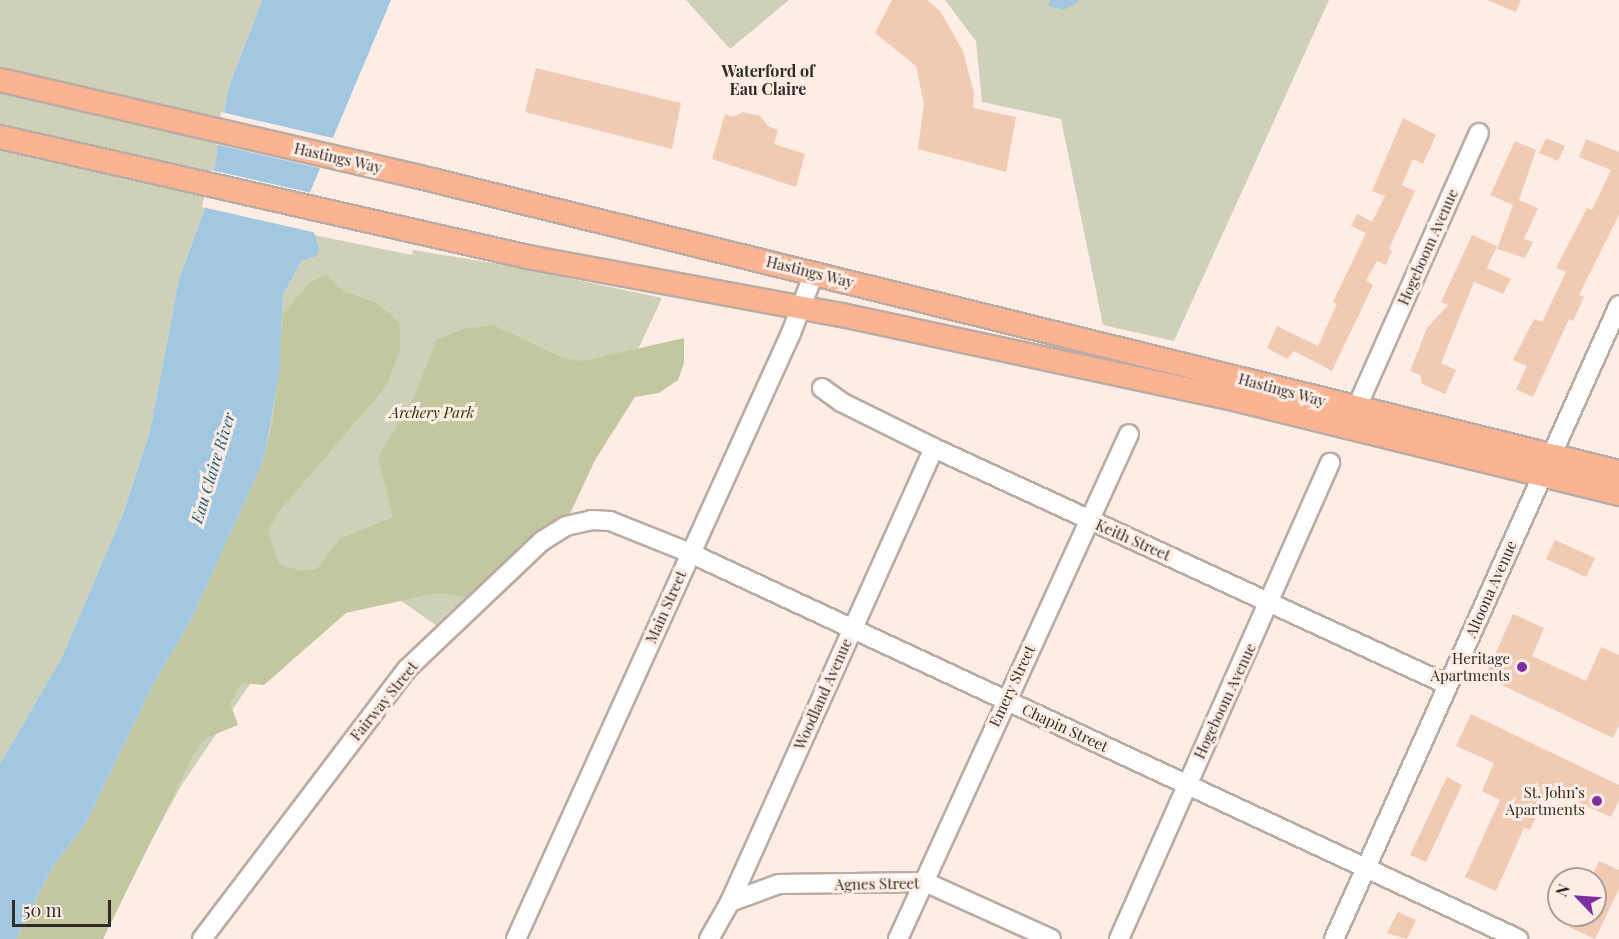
<!DOCTYPE html>
<html>
<head>
<meta charset="utf-8">
<style>
	body { margin:0 }
	#map { position:relative; width:1619px; height:939px; overflow:hidden; background:#fdede5; font-family:"Playfair Display",serif }
	div>[style] { position:absolute }
	[style*='--x'] { left:calc(var(--x)*1px); top:calc(var(--y)*1px); width:calc(var(--w)*1px); rotate:calc(var(--a)*1deg) }
	.green>* { inset:0; background:#ced1b8 }
	.forest>* { inset:0; background:#c2c7a0 }
	.water>* { inset:0; background:#a2c8e1 }
	.pier>* { inset:0; background:#fdede5 }
	.building>* { inset:0; background:#f1cab4 }
	.roads { filter:drop-shadow(2px 0 #baaba3) drop-shadow(-2px 0 #baaba3) drop-shadow(0 2px #baaba3) drop-shadow(0 -2px #baaba3) }
	.minor>* { height:18px; margin:-9px; padding:0 9px; transform-origin:9px; border-radius:9px; background:#fff }
	.major>* { height:22px; margin:-11px; padding:0 11px; transform-origin:11px; border-radius:11px; background:#fbb392 }
	.dots>* { width:16px; height:16px; translate:-50% -50%; box-sizing:border-box; border:3px solid #fdede5; border-radius:50% }
	span { translate:-50% -50%; white-space:nowrap; text-align:center; line-height:1.15; -webkit-text-stroke:6px #fdede5; paint-order:stroke }
	.street-label { font-size:15px; color:#312b28 }
	.park-label { font-size:15px; color:#2f3201; font-style:italic }
	.poi-label { font-size:15px; color:#312b28 }
	.right { translate:-100% -50%; text-align:right }
	.neighbourhood-label { font-size:16px; color:#312b28; font-weight:700 }
	.water-label { font-size:16px; color:#1a597b; font-style:italic }
	.north { position:absolute; left:1547px; top:867px; width:60px; height:60px; box-sizing:border-box; background:#fdede5; border:2px solid #ab9f99; border-radius:50%; rotate:295deg; font-size:16px; font-weight:700; line-height:24px; text-align:center; color:#312b28 }
	.north::after { content:''; display:block; margin:auto; width:21px; height:27px; background:#7d2e9f; clip-path:polygon(50% 0,100% 100%,50% 72%,0 100%) }
	.scale { position:absolute; left:12px; top:900px; width:99px; height:27px; box-sizing:border-box; border:3px solid #312b28; border-top:0; padding-left:8px; font-size:18px; line-height:21px; white-space:nowrap; color:#312b28; -webkit-text-stroke:4px #fdede5; paint-order:stroke }
</style>
</head>
<body>
<div id="map">
	<div class="green">
		<i style="clip-path:polygon(0 0,262px 0,228px 89px,209px 197px,179px 279px,150px 431px,124px 511px,62px 657px,0 764px)"></i>
		<i style="clip-path:polygon(686px 0,789px 0,730px 49px)"></i>
		<i style="clip-path:polygon(945px 0,1329px 0,1174px 341px,1103px 325px,1061px 119px,982px 102px,976px 41px)"></i>
		<i style="clip-path:polygon(314px 235px,412px 255px,413px 250px,511px 266px,662px 298px,559px 518px,528px 538px,437px 626px,357px 570px,323px 576px,181px 786px,114px 909px,103px 939px,16px 939px,86px 823px,152px 687px,193px 616px,264px 459px,279px 375px,283px 295px,302px 260px,319px 247px)"></i>
	</div>
	<div class="forest">
		<i style="clip-path:polygon(326px 274px,343px 291px,377px 303px,400px 323px,400px 349px,387px 385px,277px 514px,268px 532px,279px 564px,301px 571px,317px 569px,340px 539px,393px 517px,378px 457px,414px 397px,437px 339px,467px 328px,493px 325px,563px 358px,583px 361px,684px 338px,684px 363px,678px 380px,659px 393px,635px 397px,595px 460px,569px 516px,538px 530px,467px 597px,436px 593px,346px 613px,264px 685px,242px 683px,230px 703px,238px 725px,208px 737px,197px 748px,103px 939px,16px 939px,52px 868px,86px 823px,152px 687px,193px 616px,264px 459px,273px 419px,283px 313px,310px 283px)"></i>
	</div>
	<div class="water">
		<i style="clip-path:polygon(262px 0,391px 0,308px 197px,306px 211px,319px 247px,317px 256px,302px 260px,283px 295px,279px 375px,264px 459px,193px 616px,152px 687px,86px 823px,52px 868px,16px 939px,0 939px,0 764px,62px 657px,124px 511px,150px 431px,179px 279px,209px 197px,228px 89px)"></i>
		<i style="clip-path:polygon(1050px 0,1078px 0,1078px 2px,1064px 10px,1048px 6px)"></i>
	</div>
	<div class="pier">
		<i style="clip-path:polygon(221px 112px,337px 139px,323px 169px,215px 144px)"></i>
		<i style="clip-path:polygon(211px 170px,312px 193px,309px 211px,317px 233px,202px 207px)"></i>
	</div>
	<div class="building">
		<i style="clip-path:polygon(892px 0,927px 0,940px 11px,963px 51px,974px 93px,973px 108px,1016px 117px,1006px 172px,918px 149px,924px 104px,916px 66px,875px 33px)"></i>
		<i style="clip-path:polygon(1487px 0,1521px 0,1516px 12px)"></i>
		<i style="clip-path:polygon(536px 68px,681px 103px,672px 149px,525px 112px)"></i>
		<i style="clip-path:polygon(743px 112px,760px 116px,768px 126px,778px 130px,774px 144px,805px 154px,796px 187px,712px 159px,725px 114px,732px 117px)"></i>
		<i style="clip-path:polygon(1403px 118px,1436px 135px,1423px 164px,1413px 159px,1402px 185px,1415px 191px,1389px 249px,1392px 251px,1386px 265px,1377px 261px,1366px 280px,1373px 285px,1332px 371px,1294px 351px,1287px 359px,1267px 348px,1277px 326px,1318px 346px,1337px 304px,1333px 302px,1366px 233px,1351px 226px,1357px 214px,1372px 222px,1385px 196px,1372px 191px)"></i>
		<i style="clip-path:polygon(1546px 138px,1565px 146px,1558px 161px,1539px 153px)"></i>
		<i style="clip-path:polygon(1586px 139px,1619px 152px,1619px 215px,1579px 295px,1584px 297px,1573px 321px,1569px 319px,1533px 397px,1516px 389px,1527px 366px,1513px 360px,1534px 319px,1542px 322px,1566px 272px,1556px 268px,1587px 208px,1592px 210px,1611px 170px,1579px 157px)"></i>
		<i style="clip-path:polygon(1515px 141px,1536px 150px,1519px 200px,1538px 208px,1524px 239px,1533px 242px,1525px 258px,1497px 249px,1513px 205px,1490px 195px)"></i>
		<i style="clip-path:polygon(1472px 235px,1497px 246px,1487px 268px,1511px 279px,1503px 294px,1474px 282px,1441px 363px,1456px 370px,1445px 394px,1422px 384px,1420px 375px,1410px 371px,1427px 328px,1448px 305px,1441px 302px)"></i>
		<i style="clip-path:polygon(1555px 540px,1595px 558px,1586px 577px,1546px 559px)"></i>
		<i style="clip-path:polygon(1513px 614px,1544px 628px,1532px 656px,1586px 681px,1601px 647px,1619px 655px,1619px 725px,1613px 738px,1485px 677px)"></i>
		<i style="clip-path:polygon(1471px 714px,1619px 785px,1619px 800px,1611px 817px,1549px 789px,1530px 830px,1524px 828px,1496px 891px,1465px 877px,1500px 800px,1482px 791px,1494px 763px,1456px 746px)"></i>
		<i style="clip-path:polygon(1447px 777px,1462px 785px,1426px 862px,1410px 855px)"></i>
		<i style="clip-path:polygon(1599px 861px,1619px 870px,1619px 889px,1595px 939px,1569px 927px,1574px 915px,1595px 915px,1595px 879px,1591px 879px)"></i>
		<i style="clip-path:polygon(1398px 912px,1416px 920px,1407px 939px,1387px 933px)"></i>
	</div>
	<div class="roads">
		<div class="minor">
			<i style="--x:822;--y:388;--w:24;--a:36"></i>
			<i style="--x:841;--y:402;--w:104;--a:26.3"></i>
			<i style="--x:934;--y:448;--w:566;--a:24.75"></i>
			<i style="--x:1352;--y:418;--w:312;--a:-66"></i>
			<i style="--x:730;--y:902;--w:52;--a:-20.2"></i>
			<i style="--x:779;--y:884;--w:146;--a:-0.8"></i>
			<i style="--x:925;--y:882;--w:138;--a:24.3"></i>
			<i style="--x:202;--y:939;--w:339;--a:-52.8"></i>
			<i style="--x:407;--y:669;--w:186;--a:-43.5"></i>
			<i style="--x:542;--y:541;--w:28;--a:-32"></i>
			<i style="--x:566;--y:526;--w:26;--a:-13"></i>
			<i style="--x:591;--y:520;--w:19;--a:3"></i>
			<i style="--x:610;--y:521;--w:86;--a:21.8"></i>
			<i style="--x:690;--y:553;--w:914;--a:24.99"></i>
			<i style="--x:516;--y:939;--w:665;--a:-65.59"></i>
			<i style="--x:791;--y:333;--w:64;--a:-69"></i>
			<i style="--x:709;--y:939;--w:43;--a:-60.4"></i>
			<i style="--x:730;--y:902;--w:498;--a:-65.8"></i>
			<i style="--x:898;--y:939;--w:555;--a:-65.42"></i>
			<i style="--x:1119;--y:939;--w:521;--a:-66.09"></i>
			<i style="--x:1334;--y:939;--w:695;--a:-65.79"></i>
		</div>
		<div class="major">
			<i style="--x:0;--y:80;--w:431;--a:13"></i>
			<i style="--x:420;--y:177;--w:1235;--a:13.82"></i>
			<i style="--x:0;--y:137;--w:541;--a:12.8"></i>
			<i style="--x:528;--y:257;--w:319;--a:10.5"></i>
			<i style="--x:842;--y:315;--w:392;--a:12.1"></i>
			<i style="--x:1225;--y:397;--w:406;--a:13.8"></i>
		</div>
	</div>
	<div class="dots">
		<i style="left:1522px;top:667px;background:#7d2e9f"></i>
		<i style="left:1597px;top:801px;background:#7d2e9f"></i>
	</div>
	<div class="street-label">
		<span style="left:338px;top:158px;rotate:13deg">Hastings Way</span>
		<span style="left:1428px;top:247px;rotate:-66deg">Hogeboom Avenue</span>
		<span style="left:810px;top:272px;rotate:14deg">Hastings Way</span>
		<span style="left:1282px;top:390px;rotate:15deg">Hastings Way</span>
		<span style="left:1133px;top:540px;rotate:24deg">Keith Street</span>
		<span style="left:1491px;top:589px;rotate:-66deg">Altoona Avenue</span>
		<span style="left:666px;top:607px;rotate:-66deg">Main Street</span>
		<span style="left:1012px;top:686px;rotate:-65deg">Emery Street</span>
		<span style="left:823px;top:694px;rotate:-66deg">Woodland Avenue</span>
		<span style="left:384px;top:701px;rotate:-51deg">Fairway Street</span>
		<span style="left:1225px;top:701px;rotate:-65deg">Hogeboom Avenue</span>
		<span style="left:1065px;top:728px;rotate:25deg">Chapin Street</span>
		<span style="left:877px;top:884px;rotate:-1deg">Agnes Street</span>
	</div>
	<div class="park-label">
		<span style="left:432px;top:413px">Archery Park</span>
	</div>
	<div class="poi-label">
		<span class="right" style="left:1510px;top:667px">Heritage<br>Apartments</span>
		<span class="right" style="left:1585px;top:801px">St. John’s<br>Apartments</span>
	</div>
	<div class="neighbourhood-label">
		<span style="left:768px;top:80px">Waterford of<br>Eau Claire</span>
	</div>
	<div class="water-label">
		<span style="left:213px;top:468px;rotate:-73deg">Eau Claire River</span>
	</div>
	<div class="north">N</div>
	<div class="scale">50 m</div>
</div>
</body>
</html>
